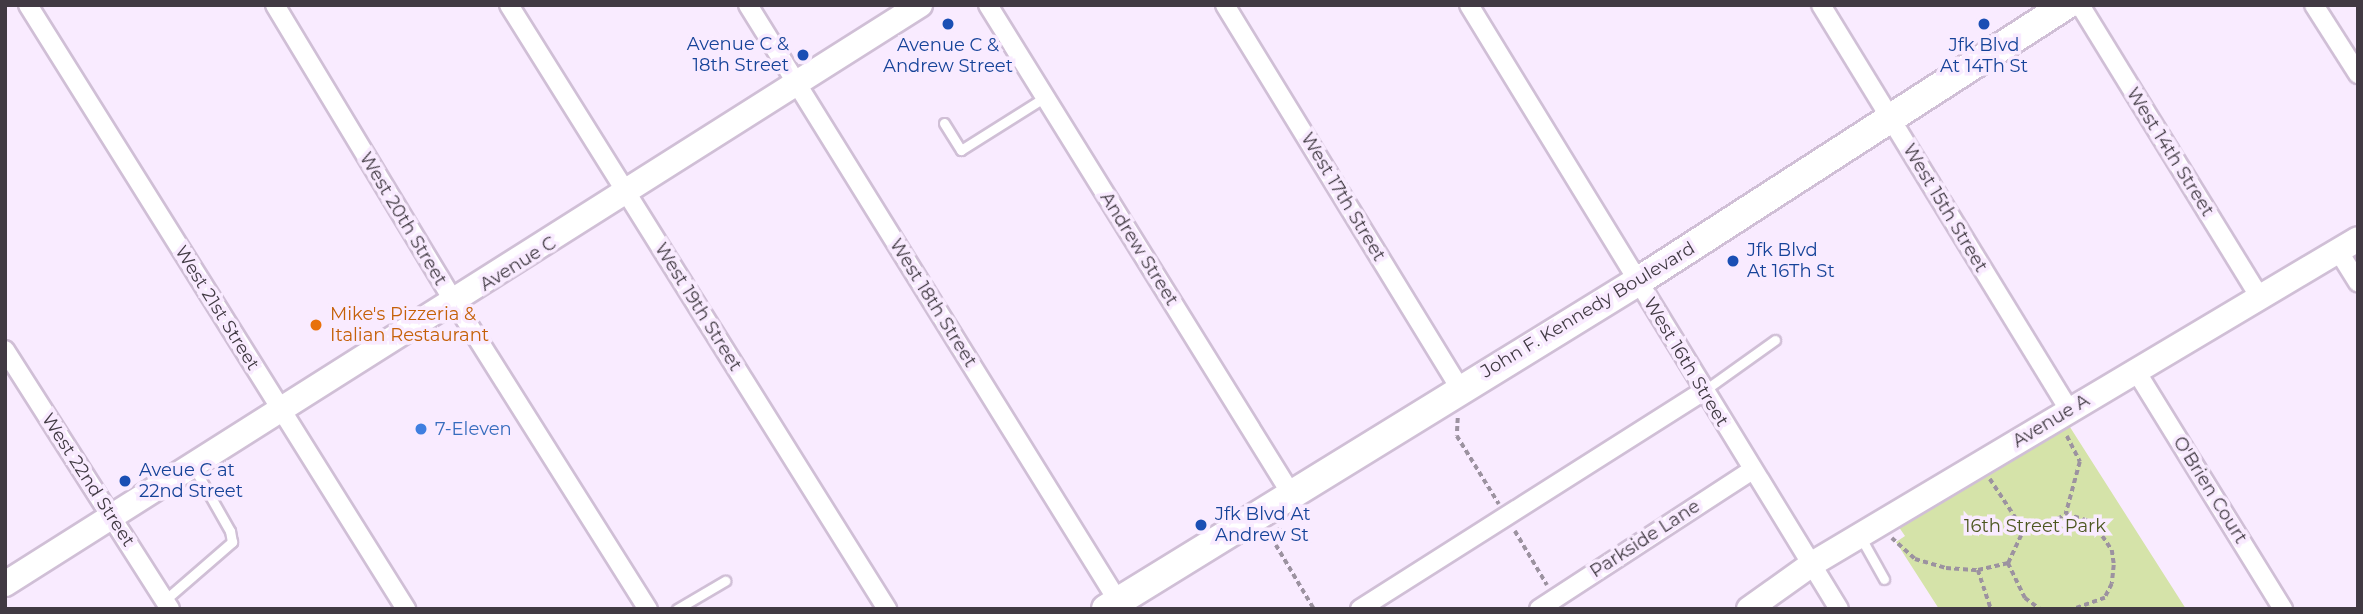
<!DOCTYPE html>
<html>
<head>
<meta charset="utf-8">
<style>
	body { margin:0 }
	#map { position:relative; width:2363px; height:614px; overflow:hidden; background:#f9ebff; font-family:Montserrat,sans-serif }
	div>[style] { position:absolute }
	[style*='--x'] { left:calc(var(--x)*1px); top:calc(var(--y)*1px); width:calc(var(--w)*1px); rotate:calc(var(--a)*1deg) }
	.green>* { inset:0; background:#d5e3a9 }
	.path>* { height:3.5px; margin-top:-1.75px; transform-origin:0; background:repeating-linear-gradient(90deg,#9c92a0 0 5px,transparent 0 8.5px) }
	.roads { filter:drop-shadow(2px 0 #d0bfd6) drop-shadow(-2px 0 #d0bfd6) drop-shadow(0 2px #d0bfd6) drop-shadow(0 -2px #d0bfd6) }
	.lane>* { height:9px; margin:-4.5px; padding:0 4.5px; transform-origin:4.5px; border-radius:4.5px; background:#fff }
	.street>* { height:18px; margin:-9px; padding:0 9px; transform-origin:9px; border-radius:9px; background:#fff }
	.secondary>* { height:24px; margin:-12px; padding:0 12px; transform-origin:12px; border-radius:12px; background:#fff }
	.primary>* { height:28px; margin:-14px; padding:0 14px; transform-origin:14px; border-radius:14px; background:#fff }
	.dots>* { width:19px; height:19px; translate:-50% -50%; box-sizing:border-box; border:4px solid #f9ebff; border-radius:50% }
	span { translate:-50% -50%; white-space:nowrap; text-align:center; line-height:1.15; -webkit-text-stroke:7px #f9ebff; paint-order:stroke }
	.transit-label { font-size:18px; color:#164399 }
	.right { translate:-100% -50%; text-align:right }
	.left { translate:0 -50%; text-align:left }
	.street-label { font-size:18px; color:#413a43 }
	.food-label { font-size:18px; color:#c56008 }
	.shop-label { font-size:18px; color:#366cbe }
	.park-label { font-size:18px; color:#4d5721 }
	.frame { position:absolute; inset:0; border:7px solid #413a43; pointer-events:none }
</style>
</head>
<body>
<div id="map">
	<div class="green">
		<i style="clip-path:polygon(2061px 413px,2186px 609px,1939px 609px,1896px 542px,1905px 536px,1892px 517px)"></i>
	</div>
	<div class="path">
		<i style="--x:1458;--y:418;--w:18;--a:93"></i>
		<i style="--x:1457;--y:436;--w:80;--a:58.3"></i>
		<i style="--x:2067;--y:436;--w:29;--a:63"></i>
		<i style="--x:2080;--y:462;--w:54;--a:105.1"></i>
		<i style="--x:2066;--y:514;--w:28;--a:17"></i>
		<i style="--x:2093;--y:522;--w:34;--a:56"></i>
		<i style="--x:2112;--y:550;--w:15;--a:82"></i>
		<i style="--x:2114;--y:565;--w:19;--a:96"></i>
		<i style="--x:2112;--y:584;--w:16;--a:117"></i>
		<i style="--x:2105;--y:598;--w:32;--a:160"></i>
		<i style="--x:1990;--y:479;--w:60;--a:56.6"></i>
		<i style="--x:1280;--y:528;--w:17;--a:103"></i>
		<i style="--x:1276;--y:545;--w:74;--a:59.3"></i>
		<i style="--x:1515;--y:531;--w:63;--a:59.3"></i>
		<i style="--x:1892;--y:538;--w:31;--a:42"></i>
		<i style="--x:1915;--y:559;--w:32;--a:16"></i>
		<i style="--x:1946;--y:568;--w:32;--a:4"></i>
		<i style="--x:1978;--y:570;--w:41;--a:71.6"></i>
		<i style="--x:2008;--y:563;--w:40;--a:-65"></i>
		<i style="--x:2025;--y:527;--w:25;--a:-9"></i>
		<i style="--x:2050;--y:523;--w:18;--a:-29"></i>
		<i style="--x:1978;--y:570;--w:31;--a:-13"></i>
		<i style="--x:2008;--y:563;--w:39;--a:64"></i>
		<i style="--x:2025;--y:598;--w:19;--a:36"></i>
	</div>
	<div class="roads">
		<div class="lane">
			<i style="--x:944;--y:123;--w:32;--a:58"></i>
			<i style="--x:961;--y:150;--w:99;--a:-32.2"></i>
			<i style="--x:1705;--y:390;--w:86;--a:-35.5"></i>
			<i style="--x:1861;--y:538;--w:47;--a:60.7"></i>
			<i style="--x:165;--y:600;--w:89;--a:-40.9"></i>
			<i style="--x:232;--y:542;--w:11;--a:-100"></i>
			<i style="--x:230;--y:531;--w:75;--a:-119.6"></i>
			<i style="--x:677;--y:609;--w:56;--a:-30.3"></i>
		</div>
		<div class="street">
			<i style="--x:28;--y:5;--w:713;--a:57.96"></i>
			<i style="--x:275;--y:5;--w:348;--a:58.9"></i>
			<i style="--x:455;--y:303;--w:362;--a:57.8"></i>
			<i style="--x:509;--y:5;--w:713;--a:57.96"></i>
			<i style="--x:748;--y:5;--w:702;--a:58.17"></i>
			<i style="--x:988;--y:5;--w:573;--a:58.2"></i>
			<i style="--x:1225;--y:5;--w:449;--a:58.5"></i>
			<i style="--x:1469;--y:5;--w:708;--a:58.51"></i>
			<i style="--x:1821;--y:5;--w:475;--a:58.5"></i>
			<i style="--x:2080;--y:5;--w:344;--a:58.4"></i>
			<i style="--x:2314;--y:5;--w:82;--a:57.5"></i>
			<i style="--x:2339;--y:252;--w:36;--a:58"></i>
			<i style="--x:5;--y:350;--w:307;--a:57.5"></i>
			<i style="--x:2136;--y:371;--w:280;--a:58.3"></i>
			<i style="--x:1360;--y:609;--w:409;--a:-32.4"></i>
			<i style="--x:1539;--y:609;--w:253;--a:-33.1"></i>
		</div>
		<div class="secondary">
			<i style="--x:5;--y:584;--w:1083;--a:-32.33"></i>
			<i style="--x:1749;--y:609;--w:77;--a:-35.5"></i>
			<i style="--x:1812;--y:564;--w:635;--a:-30.76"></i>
		</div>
		<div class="primary">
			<i style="--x:1106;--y:609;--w:624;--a:-31.63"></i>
			<i style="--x:1637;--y:282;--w:511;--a:-32.85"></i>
		</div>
	</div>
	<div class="dots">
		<i style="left:948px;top:24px;background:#1a4fb4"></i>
		<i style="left:1984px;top:24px;background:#1a4fb4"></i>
		<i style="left:803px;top:55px;background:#1a4fb4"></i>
		<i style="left:1733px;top:261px;background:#1a4fb4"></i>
		<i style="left:316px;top:325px;background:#e8710a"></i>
		<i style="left:421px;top:429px;background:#3f7fe0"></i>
		<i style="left:125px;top:481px;background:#1a4fb4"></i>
		<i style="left:1201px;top:525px;background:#1a4fb4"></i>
	</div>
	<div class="transit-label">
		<span class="right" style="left:789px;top:55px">Avenue C &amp;<br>18th Street</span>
		<span style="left:948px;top:56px">Avenue C &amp;<br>Andrew Street</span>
		<span style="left:1984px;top:56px">Jfk Blvd<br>At 14Th St</span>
		<span class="left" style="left:1747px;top:261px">Jfk Blvd<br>At 16Th St</span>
		<span class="left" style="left:139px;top:481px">Aveue C at<br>22nd Street</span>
		<span class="left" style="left:1215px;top:525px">Jfk Blvd At<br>Andrew St</span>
	</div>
	<div class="street-label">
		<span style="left:2170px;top:152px;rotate:58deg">West 14th Street</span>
		<span style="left:1343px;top:197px;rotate:59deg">West 17th Street</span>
		<span style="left:1945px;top:208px;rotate:59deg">West 15th Street</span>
		<span style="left:403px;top:219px;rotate:59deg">West 20th Street</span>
		<span style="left:1139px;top:249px;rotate:58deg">Andrew Street</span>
		<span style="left:518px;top:264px;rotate:-32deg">Avenue C</span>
		<span style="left:933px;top:303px;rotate:58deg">West 18th Street</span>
		<span style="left:698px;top:307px;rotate:58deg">West 19th Street</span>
		<span style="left:217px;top:308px;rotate:58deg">West 21st Street</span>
		<span style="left:1588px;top:310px;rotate:-31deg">John F. Kennedy Boulevard</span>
		<span style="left:1686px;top:362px;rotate:59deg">West 16th Street</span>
		<span style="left:2051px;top:421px;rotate:-31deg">Avenue A</span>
		<span style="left:88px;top:480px;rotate:57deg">West 22nd Street</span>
		<span style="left:2210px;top:490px;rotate:58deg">O'Brien Court</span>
		<span style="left:1645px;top:539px;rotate:-33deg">Parkside Lane</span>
	</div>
	<div class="food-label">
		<span class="left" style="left:330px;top:325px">Mike's Pizzeria &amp;<br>Italian Restaurant</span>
	</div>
	<div class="shop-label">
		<span class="left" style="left:435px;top:429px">7-Eleven</span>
	</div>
	<div class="park-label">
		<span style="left:2035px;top:526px">16th Street Park</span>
	</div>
	<div class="frame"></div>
</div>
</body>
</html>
